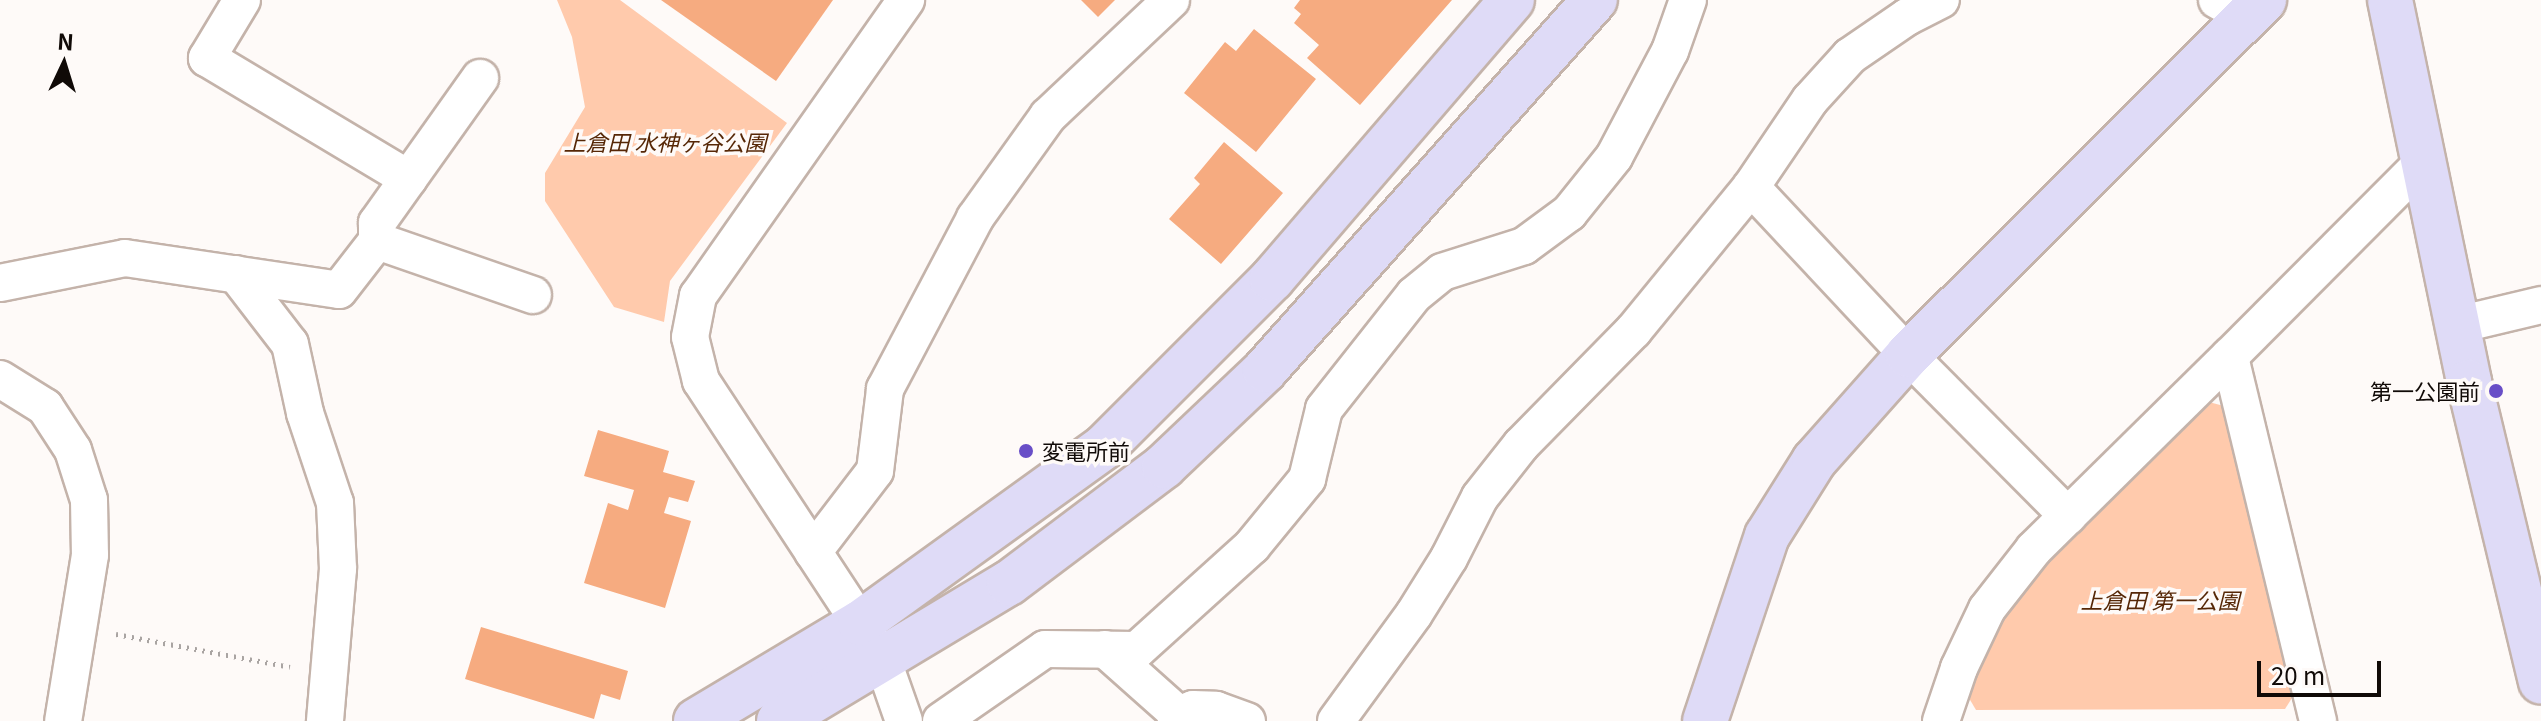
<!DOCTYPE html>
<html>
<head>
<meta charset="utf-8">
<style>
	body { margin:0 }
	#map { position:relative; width:2541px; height:721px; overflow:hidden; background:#fefaf8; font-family:Georgia,"Noto Sans JP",serif }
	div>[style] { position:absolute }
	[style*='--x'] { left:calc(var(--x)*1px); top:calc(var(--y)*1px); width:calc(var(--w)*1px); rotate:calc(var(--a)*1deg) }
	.green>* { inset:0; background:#ffcaac }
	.building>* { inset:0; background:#f6ab80 }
	.path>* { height:5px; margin-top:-2.5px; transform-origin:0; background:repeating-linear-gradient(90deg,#a9a4a2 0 2px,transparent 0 8px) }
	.roads { filter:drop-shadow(2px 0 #c4b3aa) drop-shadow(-2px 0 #c4b3aa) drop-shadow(0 2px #c4b3aa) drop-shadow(0 -2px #c4b3aa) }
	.street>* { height:36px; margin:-18px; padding:0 18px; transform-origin:18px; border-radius:18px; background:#fff }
	.secondary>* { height:44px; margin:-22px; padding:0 22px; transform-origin:22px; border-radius:22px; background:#dfdbf7 }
	.dots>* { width:22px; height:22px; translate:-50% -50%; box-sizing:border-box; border:4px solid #fefaf8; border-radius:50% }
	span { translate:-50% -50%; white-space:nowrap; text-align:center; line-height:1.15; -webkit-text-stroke:7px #fefaf8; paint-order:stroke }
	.park-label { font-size:22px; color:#562706; font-style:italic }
	.poi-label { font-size:22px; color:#100a07 }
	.right { translate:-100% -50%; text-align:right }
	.left { translate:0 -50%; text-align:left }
	.north { position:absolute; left:24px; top:24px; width:80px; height:80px; -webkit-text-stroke:6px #fefaf8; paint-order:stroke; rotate:4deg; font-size:22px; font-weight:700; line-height:32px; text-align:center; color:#100a07 }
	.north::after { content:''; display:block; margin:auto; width:28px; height:36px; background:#100a07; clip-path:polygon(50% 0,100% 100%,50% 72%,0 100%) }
	.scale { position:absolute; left:2257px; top:661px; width:124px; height:36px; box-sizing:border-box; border:4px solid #100a07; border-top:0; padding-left:10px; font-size:24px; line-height:28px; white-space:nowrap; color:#100a07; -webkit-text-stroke:6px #fefaf8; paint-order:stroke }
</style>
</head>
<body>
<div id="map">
	<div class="green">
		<i style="clip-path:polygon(557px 0,620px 0,787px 123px,670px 281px,664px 322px,614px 307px,545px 201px,545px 173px,585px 107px,572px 37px)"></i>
		<i style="clip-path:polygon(2205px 401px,2224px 406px,2295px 693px,2285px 709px,1976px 710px,1966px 693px,2002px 613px,2047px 557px)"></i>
	</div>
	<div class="building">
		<i style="clip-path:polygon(661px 0,833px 0,776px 81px)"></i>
		<i style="clip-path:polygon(1081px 0,1115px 0,1098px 17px)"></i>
		<i style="clip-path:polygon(1300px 0,1452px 0,1360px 105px,1307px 58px,1319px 45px,1294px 23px,1301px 14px,1294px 8px)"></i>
		<i style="clip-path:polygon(1254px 29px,1316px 79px,1256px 152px,1184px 93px,1225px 42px,1236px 51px)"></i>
		<i style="clip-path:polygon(1224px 142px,1283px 193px,1221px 264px,1169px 219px,1200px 184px,1194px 178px)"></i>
		<i style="clip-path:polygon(598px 430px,669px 451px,663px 472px,695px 481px,688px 502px,669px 497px,664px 513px,691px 521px,665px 608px,584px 583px,608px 503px,628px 510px,634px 490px,584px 476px)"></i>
		<i style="clip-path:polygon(481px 627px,628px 671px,620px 700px,601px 694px,594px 719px,465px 679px)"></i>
	</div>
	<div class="path">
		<i style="--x:116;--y:634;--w:177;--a:10.7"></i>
	</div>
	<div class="roads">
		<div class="street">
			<i style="--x:242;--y:0;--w:68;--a:121.1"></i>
			<i style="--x:207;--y:58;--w:235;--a:30.9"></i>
			<i style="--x:2217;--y:0;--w:33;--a:29"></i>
			<i style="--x:1751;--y:187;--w:230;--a:46.9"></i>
			<i style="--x:1908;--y:355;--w:227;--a:45.2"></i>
			<i style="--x:377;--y:241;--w:165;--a:19.1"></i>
			<i style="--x:236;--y:274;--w:88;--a:52.4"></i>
			<i style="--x:290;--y:344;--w:71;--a:77.7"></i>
			<i style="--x:305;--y:413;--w:95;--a:71.6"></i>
			<i style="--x:335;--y:503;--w:66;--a:87.4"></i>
			<i style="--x:338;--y:569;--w:153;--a:94.9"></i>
			<i style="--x:0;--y:283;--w:127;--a:-11.3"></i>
			<i style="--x:125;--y:258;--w:216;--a:8.5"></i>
			<i style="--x:339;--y:290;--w:62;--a:-52.2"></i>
			<i style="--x:377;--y:241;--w:18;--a:-90"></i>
			<i style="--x:377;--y:223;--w:178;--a:-54.6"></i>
			<i style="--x:2457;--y:325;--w:86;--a:-13.4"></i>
			<i style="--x:0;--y:379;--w:53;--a:31.9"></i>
			<i style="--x:45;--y:407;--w:51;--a:56.9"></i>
			<i style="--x:73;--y:450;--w:52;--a:72.3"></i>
			<i style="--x:89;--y:500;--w:55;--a:89"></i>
			<i style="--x:90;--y:555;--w:168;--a:99.2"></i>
			<i style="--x:813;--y:552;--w:102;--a:-52.6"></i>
			<i style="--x:875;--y:471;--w:83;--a:-83"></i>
			<i style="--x:885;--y:389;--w:193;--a:-62.2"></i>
			<i style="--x:975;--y:218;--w:125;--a:-54.4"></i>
			<i style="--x:1048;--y:116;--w:169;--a:-43.3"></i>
			<i style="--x:1105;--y:649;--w:99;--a:41.7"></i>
			<i style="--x:1179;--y:715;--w:7;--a:117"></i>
			<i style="--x:1179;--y:715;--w:15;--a:-23"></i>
			<i style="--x:1193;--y:709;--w:23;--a:2"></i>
			<i style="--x:1216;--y:710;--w:33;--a:20"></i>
			<i style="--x:904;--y:721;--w:64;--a:-109.3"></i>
			<i style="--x:883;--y:661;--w:44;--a:-121.2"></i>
			<i style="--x:860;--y:623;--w:290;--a:-123.3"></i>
			<i style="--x:701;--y:381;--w:45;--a:-104"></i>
			<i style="--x:690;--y:337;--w:42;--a:-79"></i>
			<i style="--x:698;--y:296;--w:362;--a:-54.9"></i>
			<i style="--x:941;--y:721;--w:126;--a:-34.7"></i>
			<i style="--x:1045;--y:649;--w:92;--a:0.6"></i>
			<i style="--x:1137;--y:650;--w:155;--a:-42.1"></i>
			<i style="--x:1252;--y:546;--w:87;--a:-50.6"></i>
			<i style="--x:1307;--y:479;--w:72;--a:-76.3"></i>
			<i style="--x:1324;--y:409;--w:145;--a:-51.7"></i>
			<i style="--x:1414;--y:295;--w:36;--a:-39"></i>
			<i style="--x:1442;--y:272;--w:86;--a:-17.6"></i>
			<i style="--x:1524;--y:246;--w:56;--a:-36.3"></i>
			<i style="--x:1569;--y:213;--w:72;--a:-51.2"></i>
			<i style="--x:1614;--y:157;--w:120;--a:-62.2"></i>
			<i style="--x:1670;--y:51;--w:54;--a:-70.6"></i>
			<i style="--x:1336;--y:721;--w:132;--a:-53.9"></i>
			<i style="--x:1414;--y:614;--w:66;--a:-58"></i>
			<i style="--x:1449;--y:558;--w:68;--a:-63.1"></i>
			<i style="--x:1480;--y:497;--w:66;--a:-51.7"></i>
			<i style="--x:1521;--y:445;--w:161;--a:-45.5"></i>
			<i style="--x:1634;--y:330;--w:185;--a:-50.7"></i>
			<i style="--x:1751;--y:187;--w:105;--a:-55.9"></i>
			<i style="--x:1810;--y:100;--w:59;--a:-47.7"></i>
			<i style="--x:1850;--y:56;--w:69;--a:-34.4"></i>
			<i style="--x:1907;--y:17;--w:38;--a:-27"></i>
			<i style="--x:1941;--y:721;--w:56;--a:-71.2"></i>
			<i style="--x:1959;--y:668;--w:65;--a:-64.6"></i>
			<i style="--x:1987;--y:609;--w:76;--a:-51.9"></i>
			<i style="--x:2034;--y:549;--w:275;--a:-44.6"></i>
			<i style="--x:2318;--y:721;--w:375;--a:-103.6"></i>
			<i style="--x:2230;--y:356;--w:272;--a:-45.1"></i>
		</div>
		<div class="secondary">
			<i style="--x:2390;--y:0;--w:390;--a:78.3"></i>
			<i style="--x:2469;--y:382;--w:308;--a:76.5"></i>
			<i style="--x:696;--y:721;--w:191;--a:-30.9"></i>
			<i style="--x:860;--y:623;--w:302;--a:-35.8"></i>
			<i style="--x:1105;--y:446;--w:236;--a:-45"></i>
			<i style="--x:1272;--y:279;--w:368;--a:-49.3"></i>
			<i style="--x:779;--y:721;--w:268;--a:-31"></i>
			<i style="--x:1009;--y:583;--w:194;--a:-37"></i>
			<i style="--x:1164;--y:466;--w:139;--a:-43.5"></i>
			<i style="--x:1265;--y:370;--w:496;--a:-48.3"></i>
			<i style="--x:1705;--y:721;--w:195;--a:-71.5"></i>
			<i style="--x:1767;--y:536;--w:89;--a:-57.9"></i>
			<i style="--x:1814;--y:461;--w:142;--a:-48.4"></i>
			<i style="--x:1908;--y:355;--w:503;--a:-44.92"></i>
		</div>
	</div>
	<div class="dots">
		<i style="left:2496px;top:391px;background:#684ec7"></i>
		<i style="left:1026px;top:451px;background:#684ec7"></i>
	</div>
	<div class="park-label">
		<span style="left:665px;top:142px">上倉田 水神ヶ谷公園</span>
		<span style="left:2160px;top:600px">上倉田 第一公園</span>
	</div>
	<div class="poi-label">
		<span class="right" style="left:2480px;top:391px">第一公園前</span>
		<span class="left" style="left:1042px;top:451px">変電所前</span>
	</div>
	<div class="north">N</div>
	<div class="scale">20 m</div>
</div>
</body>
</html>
